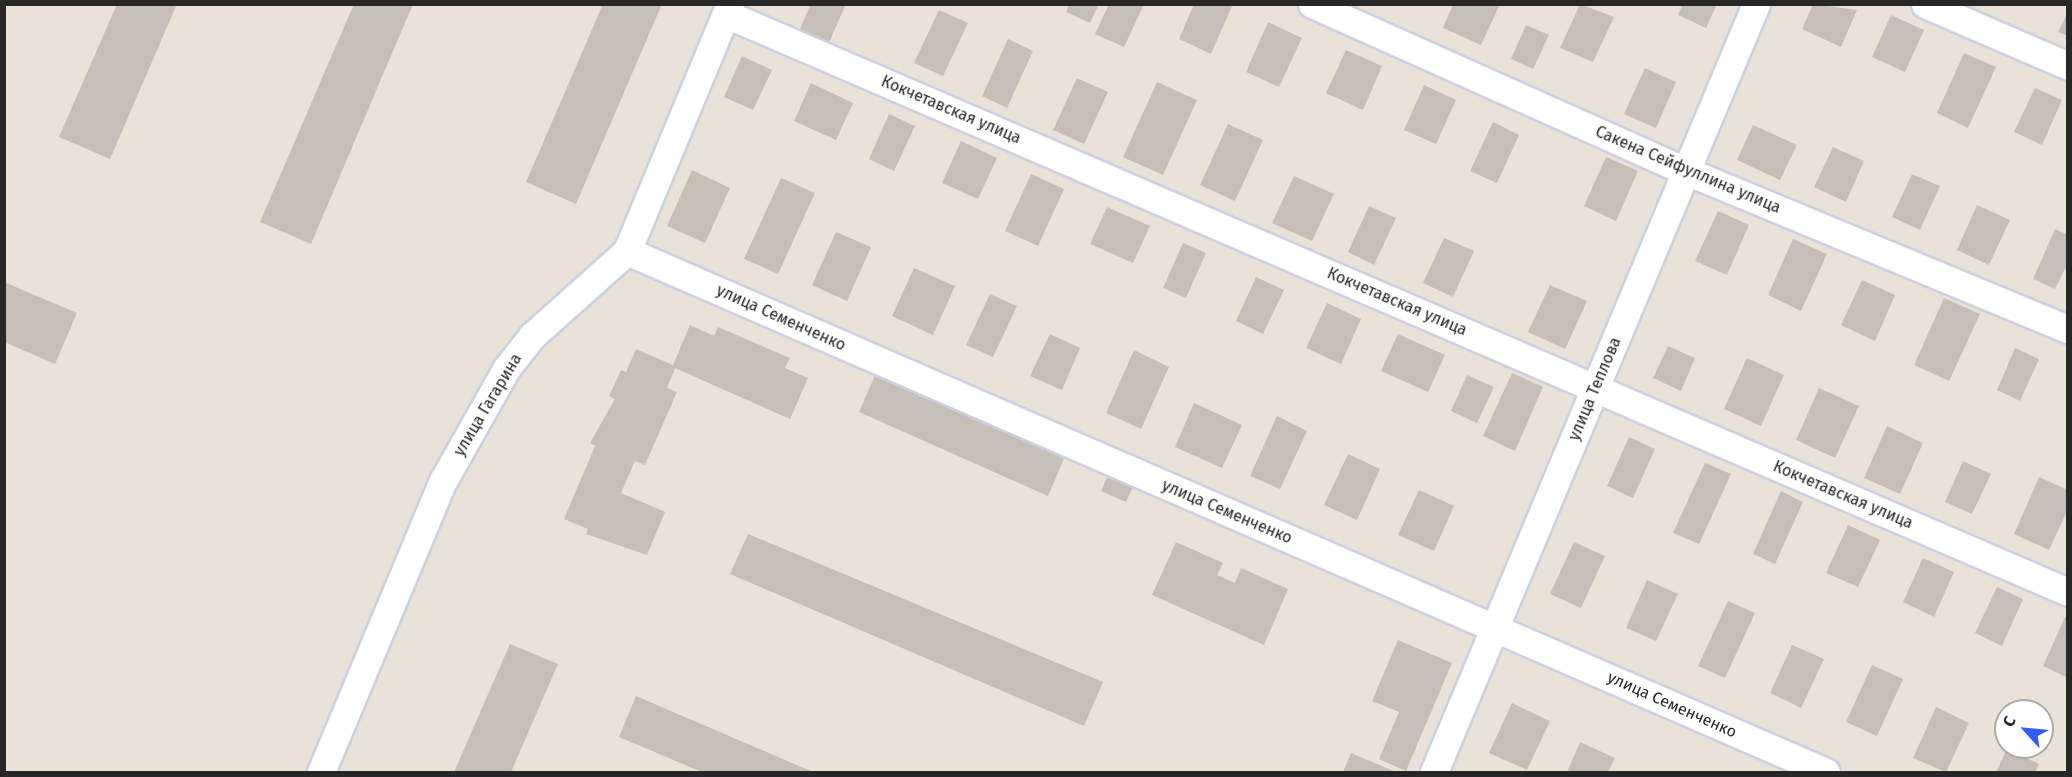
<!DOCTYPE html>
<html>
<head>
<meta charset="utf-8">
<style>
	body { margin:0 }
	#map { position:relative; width:2072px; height:777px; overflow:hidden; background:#ebe2d7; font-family:"Fira Sans",sans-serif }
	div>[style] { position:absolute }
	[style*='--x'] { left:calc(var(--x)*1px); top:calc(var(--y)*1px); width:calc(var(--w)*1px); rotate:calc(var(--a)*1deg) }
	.building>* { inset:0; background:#c6bfb7 }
	.roads { filter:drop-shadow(2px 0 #ccd1e2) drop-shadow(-2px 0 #ccd1e2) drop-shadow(0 2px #ccd1e2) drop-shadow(0 -2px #ccd1e2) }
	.minor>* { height:27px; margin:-13.5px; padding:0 13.5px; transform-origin:13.5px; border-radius:13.5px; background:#fff }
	span { translate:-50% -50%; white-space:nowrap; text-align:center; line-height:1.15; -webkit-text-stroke:5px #fff; paint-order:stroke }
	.street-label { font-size:16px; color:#272727 }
	.frame { position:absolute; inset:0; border:6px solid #272727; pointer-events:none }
	.north { position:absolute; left:1994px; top:699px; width:60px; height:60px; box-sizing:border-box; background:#fff; border:2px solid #a9a9a9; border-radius:50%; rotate:297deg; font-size:16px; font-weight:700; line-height:24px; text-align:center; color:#272727 }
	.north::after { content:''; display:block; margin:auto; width:21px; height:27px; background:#305eff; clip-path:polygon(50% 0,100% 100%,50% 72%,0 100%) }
</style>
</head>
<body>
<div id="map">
	<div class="building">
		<i style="clip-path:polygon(117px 4px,177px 4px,110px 159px,59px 137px)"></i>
		<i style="clip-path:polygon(354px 4px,413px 4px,311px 244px,260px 222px)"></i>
		<i style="clip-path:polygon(603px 4px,662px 4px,576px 204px,526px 182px)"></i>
		<i style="clip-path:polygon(811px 4px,846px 4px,827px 47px,798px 33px)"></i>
		<i style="clip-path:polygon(1069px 4px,1099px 4px,1090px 23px,1066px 12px)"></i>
		<i style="clip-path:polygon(1109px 4px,1144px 4px,1124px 47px,1095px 34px)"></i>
		<i style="clip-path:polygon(1194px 4px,1233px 4px,1211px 54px,1179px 39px)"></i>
		<i style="clip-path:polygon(1453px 4px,1500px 4px,1481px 45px,1443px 28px)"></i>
		<i style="clip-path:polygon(1580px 4px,1614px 17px,1593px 62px,1560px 48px)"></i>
		<i style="clip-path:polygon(1683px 4px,1717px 4px,1706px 28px,1678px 15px)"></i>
		<i style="clip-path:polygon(1813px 4px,1857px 10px,1841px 47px,1802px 29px)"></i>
		<i style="clip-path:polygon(939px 10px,968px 23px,943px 76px,914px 63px)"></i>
		<i style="clip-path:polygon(2068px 12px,2068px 36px,2058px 32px)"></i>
		<i style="clip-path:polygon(1891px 15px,1924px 30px,1905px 72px,1872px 57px)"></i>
		<i style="clip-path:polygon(1268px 22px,1302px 38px,1279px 87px,1246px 72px)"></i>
		<i style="clip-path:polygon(1526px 25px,1549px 35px,1533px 69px,1511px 59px)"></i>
		<i style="clip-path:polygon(1008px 39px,1033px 51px,1007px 108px,982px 96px)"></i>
		<i style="clip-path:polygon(1346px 50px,1382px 66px,1363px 110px,1326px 93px)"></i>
		<i style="clip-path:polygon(1964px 53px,1996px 67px,1968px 128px,1937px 113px)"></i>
		<i style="clip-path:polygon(742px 56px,772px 70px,753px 110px,724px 97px)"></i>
		<i style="clip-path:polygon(1645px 68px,1676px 82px,1656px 128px,1624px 114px)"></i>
		<i style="clip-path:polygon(1077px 78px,1108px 92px,1084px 144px,1053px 130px)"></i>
		<i style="clip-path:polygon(1157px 82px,1197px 100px,1163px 175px,1123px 157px)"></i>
		<i style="clip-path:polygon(811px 83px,853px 103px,836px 140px,794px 121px)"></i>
		<i style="clip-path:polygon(1424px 85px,1456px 100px,1436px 144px,1404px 130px)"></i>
		<i style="clip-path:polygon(2035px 88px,2062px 100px,2042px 145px,2014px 132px)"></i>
		<i style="clip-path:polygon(889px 114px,915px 126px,894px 171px,869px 159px)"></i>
		<i style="clip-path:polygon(1493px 122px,1519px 135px,1497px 183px,1470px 171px)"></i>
		<i style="clip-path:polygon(1228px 124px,1263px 140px,1235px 201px,1200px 185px)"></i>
		<i style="clip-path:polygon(1753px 125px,1797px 145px,1780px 180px,1737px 160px)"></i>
		<i style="clip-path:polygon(961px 141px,997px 158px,978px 199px,942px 183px)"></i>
		<i style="clip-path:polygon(1833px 147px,1864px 161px,1846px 202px,1814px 187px)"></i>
		<i style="clip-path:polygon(1606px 157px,1638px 171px,1616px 221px,1584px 206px)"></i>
		<i style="clip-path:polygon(692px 170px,730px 188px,705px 243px,667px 226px)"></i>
		<i style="clip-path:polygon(1031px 174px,1064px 189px,1038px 246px,1005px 231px)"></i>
		<i style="clip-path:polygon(1912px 174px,1940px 186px,1920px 230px,1892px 217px)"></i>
		<i style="clip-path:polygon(1294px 176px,1334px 194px,1312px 241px,1272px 223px)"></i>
		<i style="clip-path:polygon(781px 178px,815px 193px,778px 274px,744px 259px)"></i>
		<i style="clip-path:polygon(1977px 205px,2010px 220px,1989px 265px,1957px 250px)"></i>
		<i style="clip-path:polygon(1369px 206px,1396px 218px,1374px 265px,1348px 252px)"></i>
		<i style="clip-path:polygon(1107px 207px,1150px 226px,1133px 263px,1090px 244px)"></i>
		<i style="clip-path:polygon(1718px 211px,1749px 225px,1727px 275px,1695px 261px)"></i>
		<i style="clip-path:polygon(2055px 229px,2068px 235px,2068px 263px,2055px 289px,2033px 279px)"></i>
		<i style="clip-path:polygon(836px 232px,871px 247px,847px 301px,812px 285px)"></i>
		<i style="clip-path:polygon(1444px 238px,1474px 251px,1453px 297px,1423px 283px)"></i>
		<i style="clip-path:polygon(1793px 239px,1827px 254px,1801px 311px,1768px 295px)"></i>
		<i style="clip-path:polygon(1183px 243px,1206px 253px,1186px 298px,1163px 288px)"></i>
		<i style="clip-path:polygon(914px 268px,955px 286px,933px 335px,892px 316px)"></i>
		<i style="clip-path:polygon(1256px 277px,1284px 290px,1263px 334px,1236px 321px)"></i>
		<i style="clip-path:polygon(1862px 280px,1895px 295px,1875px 341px,1841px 325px)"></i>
		<i style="clip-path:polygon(4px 282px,77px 313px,55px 364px,4px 342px)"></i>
		<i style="clip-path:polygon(1550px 285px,1587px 301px,1565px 349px,1528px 332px)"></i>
		<i style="clip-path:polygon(990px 294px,1017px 306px,993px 357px,966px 345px)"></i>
		<i style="clip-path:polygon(1944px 298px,1980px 314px,1949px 381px,1914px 365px)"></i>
		<i style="clip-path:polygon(1327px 303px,1361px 319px,1341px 364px,1306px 348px)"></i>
		<i style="clip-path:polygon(690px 325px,714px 336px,718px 327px,790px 358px,785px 368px,808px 378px,790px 419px,675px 368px,667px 388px,677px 392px,645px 465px,635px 461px,621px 493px,665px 512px,647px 555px,586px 534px,588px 529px,564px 519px,595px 446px,590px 443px,615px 399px,609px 396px,621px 370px,626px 372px,636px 349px,673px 365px)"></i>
		<i style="clip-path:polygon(1050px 334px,1080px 348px,1062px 390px,1030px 376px)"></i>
		<i style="clip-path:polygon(1398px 334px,1445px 355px,1428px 392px,1381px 371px)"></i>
		<i style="clip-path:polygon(1668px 346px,1695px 358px,1681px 391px,1653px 378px)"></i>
		<i style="clip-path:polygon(2015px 348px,2039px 359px,2020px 401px,1997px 390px)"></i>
		<i style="clip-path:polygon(1134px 350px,1169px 367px,1141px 429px,1106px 413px)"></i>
		<i style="clip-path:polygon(1747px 358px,1784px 375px,1761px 426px,1724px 409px)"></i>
		<i style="clip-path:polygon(879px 366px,1068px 449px,1048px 496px,859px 412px)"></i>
		<i style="clip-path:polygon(1512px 373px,1543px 387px,1515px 451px,1483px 436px)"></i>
		<i style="clip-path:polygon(1467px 375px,1494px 387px,1477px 423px,1451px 411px)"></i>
		<i style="clip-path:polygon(1819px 388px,1859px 406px,1835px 458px,1796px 440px)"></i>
		<i style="clip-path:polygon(1194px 403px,1242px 425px,1222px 468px,1175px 447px)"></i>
		<i style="clip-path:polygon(1277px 416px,1307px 431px,1280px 489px,1250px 476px)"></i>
		<i style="clip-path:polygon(1887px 426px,1923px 443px,1900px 494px,1864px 478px)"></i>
		<i style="clip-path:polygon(1629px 437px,1655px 449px,1633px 498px,1607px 486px)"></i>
		<i style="clip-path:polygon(1348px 454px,1380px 469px,1357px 520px,1324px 505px)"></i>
		<i style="clip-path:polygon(1963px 461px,1991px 474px,1972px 514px,1945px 502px)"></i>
		<i style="clip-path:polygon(1705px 463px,1731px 474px,1699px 544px,1673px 533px)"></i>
		<i style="clip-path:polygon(1112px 467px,1137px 478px,1126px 502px,1101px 491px)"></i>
		<i style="clip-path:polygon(2039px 477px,2068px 490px,2068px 509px,2049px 550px,2014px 534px)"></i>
		<i style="clip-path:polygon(1419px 490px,1454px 506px,1434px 551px,1398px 535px)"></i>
		<i style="clip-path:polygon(1781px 491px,1803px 502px,1775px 564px,1753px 554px)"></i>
		<i style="clip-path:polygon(1848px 525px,1880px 540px,1858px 587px,1826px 573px)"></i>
		<i style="clip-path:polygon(748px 534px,1103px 682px,1084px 726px,730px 574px)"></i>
		<i style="clip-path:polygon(1176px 542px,1223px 563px,1217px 575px,1235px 583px,1241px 568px,1288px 589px,1264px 645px,1152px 595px)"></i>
		<i style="clip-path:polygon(1574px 542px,1605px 556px,1581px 608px,1550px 594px)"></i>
		<i style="clip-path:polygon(1923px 558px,1954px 572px,1934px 617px,1903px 602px)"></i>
		<i style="clip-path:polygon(1647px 580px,1678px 594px,1656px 641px,1626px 628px)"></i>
		<i style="clip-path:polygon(1997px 587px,2023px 599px,2002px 646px,1975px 633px)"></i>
		<i style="clip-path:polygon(1728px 601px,1755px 613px,1725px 678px,1698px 666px)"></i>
		<i style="clip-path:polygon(2065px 617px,2068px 618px,2068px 678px,2043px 666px)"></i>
		<i style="clip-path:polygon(1398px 640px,1452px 663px,1406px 771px,1379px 759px,1399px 712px,1372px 701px)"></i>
		<i style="clip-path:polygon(510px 644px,558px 664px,511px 772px,454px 772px)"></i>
		<i style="clip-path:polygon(1792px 645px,1824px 659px,1801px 708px,1770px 693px)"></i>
		<i style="clip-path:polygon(1872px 665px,1903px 679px,1877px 736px,1846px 722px)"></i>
		<i style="clip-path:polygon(636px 696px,813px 772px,702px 772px,619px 737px)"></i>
		<i style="clip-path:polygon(1512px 703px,1550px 721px,1527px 770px,1489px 753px)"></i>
		<i style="clip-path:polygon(1936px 707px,1969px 723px,1946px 772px,1913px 758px)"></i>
		<i style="clip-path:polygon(1580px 742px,1615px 758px,1608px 772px,1567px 772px)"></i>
		<i style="clip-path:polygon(2007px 749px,2039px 764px,2035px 772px,1996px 772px)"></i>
		<i style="clip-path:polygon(1351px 753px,1396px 772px,1343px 772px)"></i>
	</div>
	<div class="roads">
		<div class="minor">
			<i style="--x:1312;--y:4;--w:410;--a:24.1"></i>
			<i style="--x:1686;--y:171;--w:413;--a:22.5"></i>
			<i style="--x:1925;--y:4;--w:156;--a:23.4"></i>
			<i style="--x:726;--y:14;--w:1461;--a:23.3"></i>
			<i style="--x:627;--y:251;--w:1307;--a:23.49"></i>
			<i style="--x:321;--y:772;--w:316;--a:-67.3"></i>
			<i style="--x:443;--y:481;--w:129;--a:-60.6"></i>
			<i style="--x:506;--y:369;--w:42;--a:-51.8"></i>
			<i style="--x:532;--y:336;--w:127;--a:-41.8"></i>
			<i style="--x:627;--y:251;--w:268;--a:-67.4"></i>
			<i style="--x:1434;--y:772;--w:833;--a:-67.25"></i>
		</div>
	</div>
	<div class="street-label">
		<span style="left:951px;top:110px;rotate:23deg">Кокчетавская улица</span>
		<span style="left:1688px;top:170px;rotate:23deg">Сакена Сейфуллина улица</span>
		<span style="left:1397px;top:302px;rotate:23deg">Кокчетавская улица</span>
		<span style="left:781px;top:318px;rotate:24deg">улица Семенченко</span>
		<span style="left:1595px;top:389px;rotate:-67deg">улица Теплова</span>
		<span style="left:488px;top:405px;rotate:-59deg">улица Гагарина</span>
		<span style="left:1843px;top:495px;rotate:23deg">Кокчетавская улица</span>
		<span style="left:1227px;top:512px;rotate:23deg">улица Семенченко</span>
		<span style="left:1672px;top:705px;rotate:24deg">улица Семенченко</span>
	</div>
	<div class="frame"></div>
	<div class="north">С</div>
</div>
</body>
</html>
